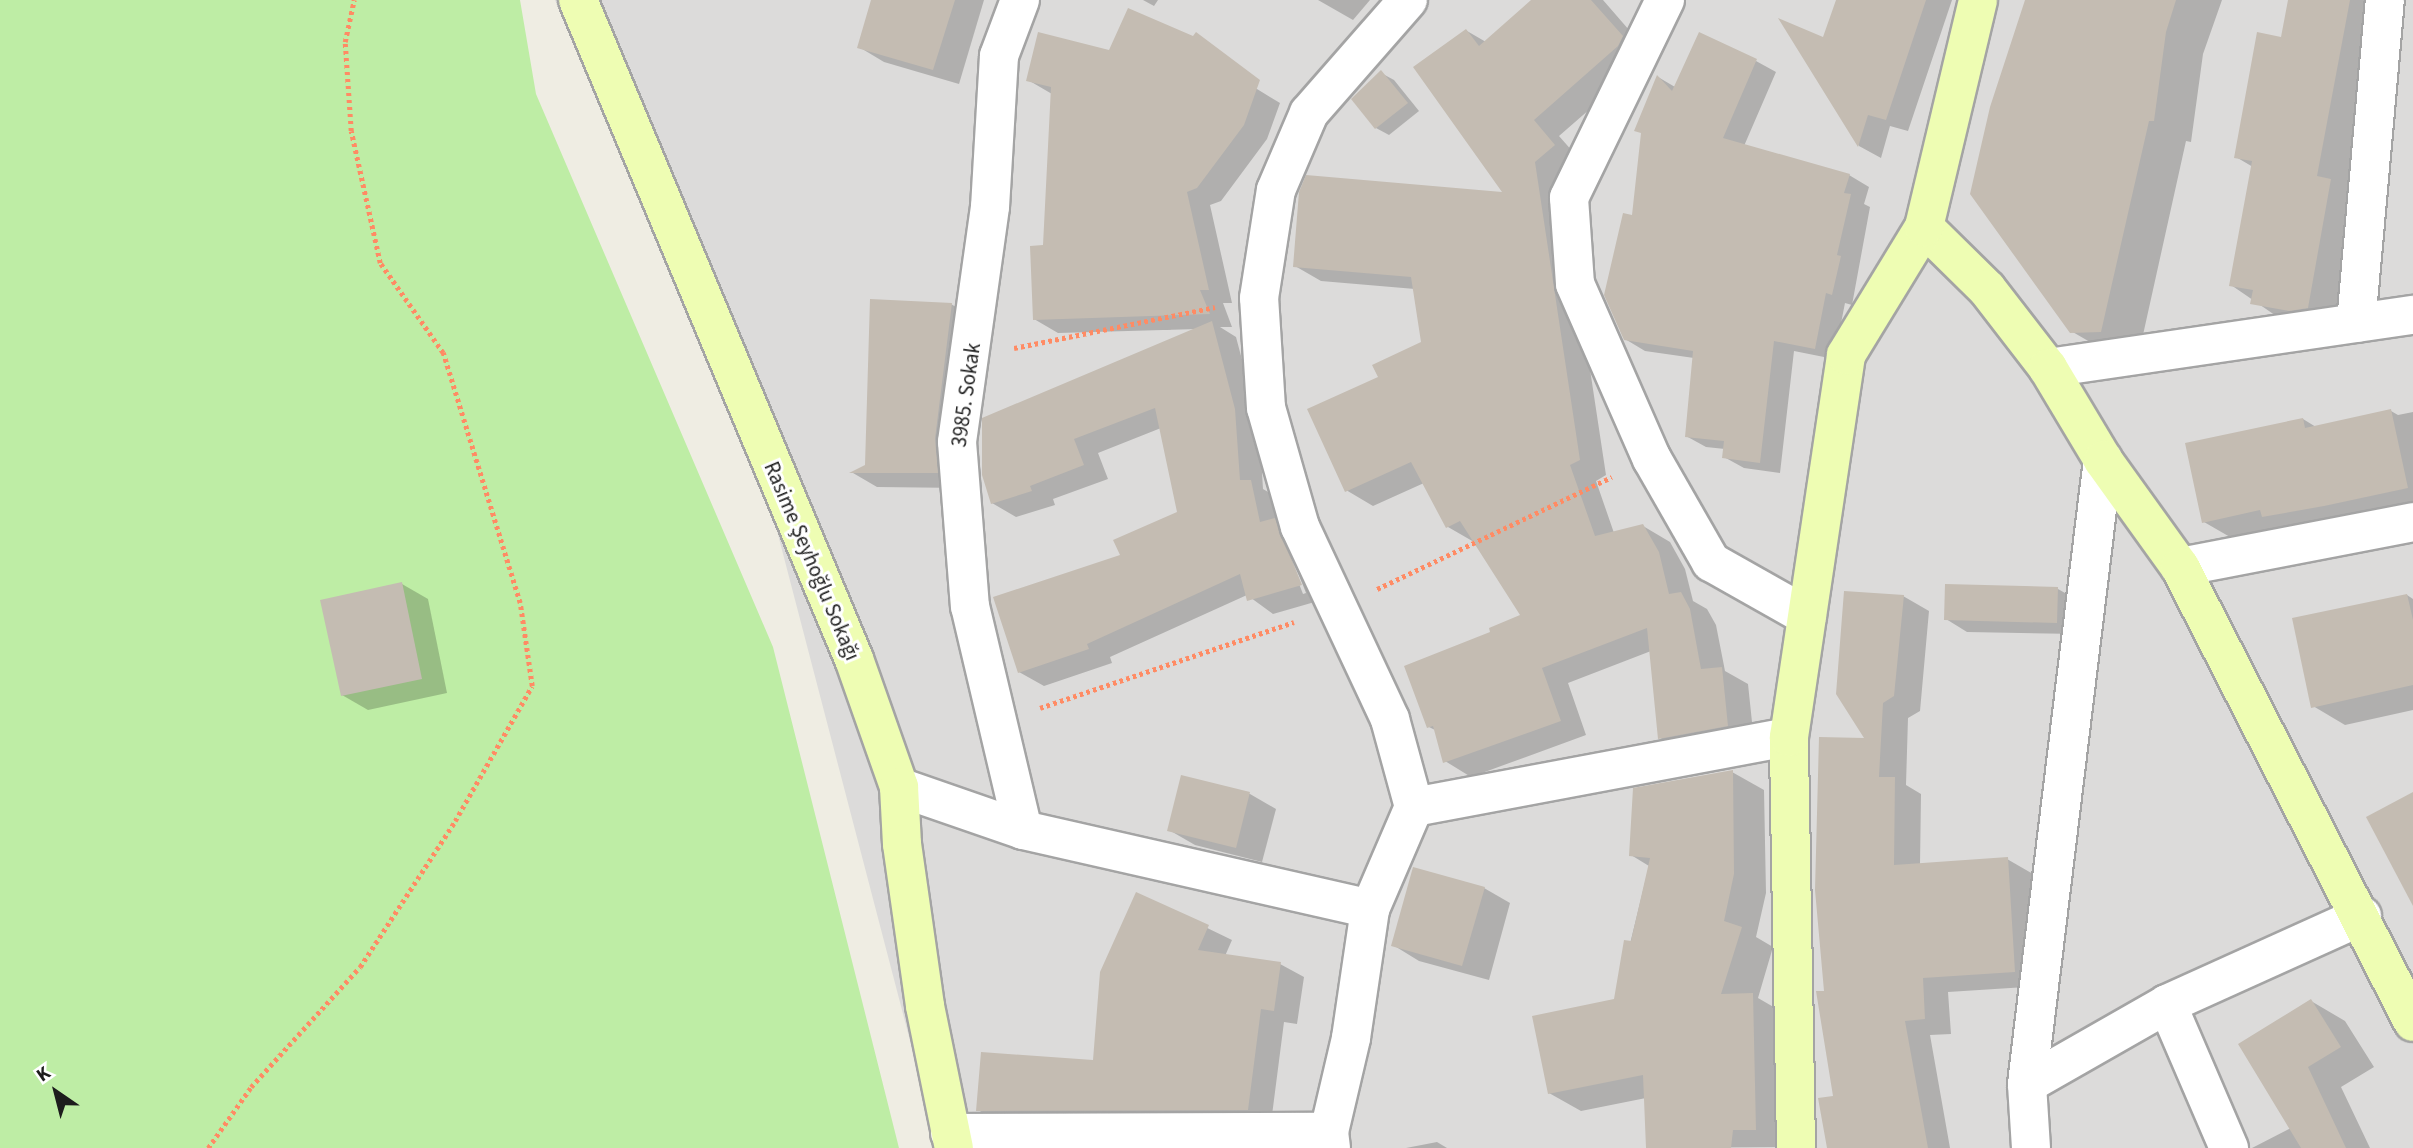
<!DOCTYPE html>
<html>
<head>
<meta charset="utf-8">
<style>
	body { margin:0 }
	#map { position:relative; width:2413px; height:1148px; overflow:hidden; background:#efede3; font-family:"Source Sans 3",sans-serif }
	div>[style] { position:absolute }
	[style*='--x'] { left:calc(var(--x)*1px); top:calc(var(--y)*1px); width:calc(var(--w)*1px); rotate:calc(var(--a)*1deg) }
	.residential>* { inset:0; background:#dcdbda }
	.grass>* { inset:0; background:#beeda5 }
	.shadow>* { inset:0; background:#0003 }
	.building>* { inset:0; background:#c4bcb2 }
	.path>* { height:4.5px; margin-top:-2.25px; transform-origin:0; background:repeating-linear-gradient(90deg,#ff8b64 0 3.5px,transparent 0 7px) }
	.roads { filter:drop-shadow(2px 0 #a4a4a4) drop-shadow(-2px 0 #a4a4a4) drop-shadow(0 2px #a4a4a4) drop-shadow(0 -2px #a4a4a4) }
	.street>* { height:38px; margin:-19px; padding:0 19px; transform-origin:19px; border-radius:19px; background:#fff }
	.secondary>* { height:38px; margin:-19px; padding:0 19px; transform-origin:19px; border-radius:19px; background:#eefdb3 }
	span { translate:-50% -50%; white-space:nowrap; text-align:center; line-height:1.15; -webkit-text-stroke:6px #fff; paint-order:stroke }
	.street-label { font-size:21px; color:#1d1d1d }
	.north { position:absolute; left:21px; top:1057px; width:70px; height:70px; -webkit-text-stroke:5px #fff; paint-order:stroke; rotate:325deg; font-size:19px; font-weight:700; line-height:28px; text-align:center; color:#1d1d1d }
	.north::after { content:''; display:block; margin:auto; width:24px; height:32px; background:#1d1d1d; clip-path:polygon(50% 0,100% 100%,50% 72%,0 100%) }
</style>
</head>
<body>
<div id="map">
	<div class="residential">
		<i style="clip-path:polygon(555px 0,2413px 0,2413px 1148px,938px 1148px,776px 527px)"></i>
	</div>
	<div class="grass">
		<i style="clip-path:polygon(0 0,520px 0,536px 94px,773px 647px,899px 1148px,0 1148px)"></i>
	</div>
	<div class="shadow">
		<i style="clip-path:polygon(873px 0,984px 0,959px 84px,884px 62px,859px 47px)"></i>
		<i style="clip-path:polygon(1143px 0,1158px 0,1154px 6px)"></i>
		<i style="clip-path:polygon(1318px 0,1370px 0,1353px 20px)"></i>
		<i style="clip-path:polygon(1534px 0,1603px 0,1649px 53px,1645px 61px,1559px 136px,1581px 161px,1561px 178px,1606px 475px,1596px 481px,1614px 533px,1643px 526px,1670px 542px,1685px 569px,1693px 601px,1707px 609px,1716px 625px,1725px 671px,1748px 684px,1754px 741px,1687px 753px,1660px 738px,1651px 651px,1568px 683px,1586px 735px,1471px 777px,1445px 761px,1437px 731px,1429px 727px,1493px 633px,1523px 616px,1474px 542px,1448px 527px,1424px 483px,1373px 506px,1346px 490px,1380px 378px,1423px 343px,1415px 289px,1321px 281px,1295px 266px,1505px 194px,1467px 31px,1486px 42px)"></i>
		<i style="clip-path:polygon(1837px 0,1952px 0,1908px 131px,1890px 126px,1881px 158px,1859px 146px,1782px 22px,1824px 40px)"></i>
		<i style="clip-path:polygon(2026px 0,2222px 0,2203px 54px,2191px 142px,2186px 141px,2139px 353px,2109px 353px,2071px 331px)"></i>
		<i style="clip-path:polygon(2290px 0,2393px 0,2340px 326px,2285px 322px,2231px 285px,2253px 167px,2236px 157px,2283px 39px)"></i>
		<i style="clip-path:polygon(1756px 61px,1776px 72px,1744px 146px,1849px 175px,1869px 187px,1864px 204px,1870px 207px,1852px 305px,1845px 303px,1834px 359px,1794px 351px,1780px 473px,1744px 468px,1724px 457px,1725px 449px,1706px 447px,1686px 436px,1694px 358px,1645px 351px,1625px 339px,1633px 217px,1658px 77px,1675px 87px)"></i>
		<i style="clip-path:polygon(1381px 73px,1394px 80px,1419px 111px,1389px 135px,1376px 128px)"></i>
		<i style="clip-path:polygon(evenodd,1028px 80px,1257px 89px,1280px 103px,1267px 139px,1221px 201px,1210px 205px,1232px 303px,1223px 303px,1232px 327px,1220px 327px,1236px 337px,1259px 424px,1263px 489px,1275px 496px,1325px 599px,1273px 614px,1247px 595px,1110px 657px,1112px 663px,1044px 686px,1019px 672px,1122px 556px,1179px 514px,1161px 428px,1098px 453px,1108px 479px,1053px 499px,1055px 505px,1016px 517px,992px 503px,1198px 329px,1058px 333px,1034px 319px,1044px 247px,1052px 94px,1028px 80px,1279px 532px,1282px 532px,1306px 593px,1303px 594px,1279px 532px)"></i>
		<i style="clip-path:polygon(951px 304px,977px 320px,963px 488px,877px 487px,853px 473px,866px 466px)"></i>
		<i style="clip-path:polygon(2391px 411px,2398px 415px,2413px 412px,2413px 507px,2230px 537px,2204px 522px,2303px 419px,2316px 427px)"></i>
		<i style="clip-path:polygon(402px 584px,428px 599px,447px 693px,368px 710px,342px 695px)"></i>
		<i style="clip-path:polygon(2058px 589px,2079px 601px,2078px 634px,1967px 632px,1946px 619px)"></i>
		<i style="clip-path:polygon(2407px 595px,2413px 599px,2413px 710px,2345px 725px,2313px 706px)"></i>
		<i style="clip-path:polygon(1903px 596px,1929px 611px,1920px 711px,1908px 718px,1906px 785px,1921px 794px,1920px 865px,2007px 859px,2033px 874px,2040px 986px,1948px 992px,1951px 1034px,1930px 1035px,1950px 1148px,1829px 1148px,1835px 1097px,1826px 992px,1867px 740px)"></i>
		<i style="clip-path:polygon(1732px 772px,1764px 790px,1766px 893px,1756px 937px,1773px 947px,1758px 998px,1784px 1013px,1788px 1147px,1648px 1148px,1646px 1098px,1581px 1111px,1549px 1093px,1616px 1001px,1649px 866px,1631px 855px)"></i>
		<i style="clip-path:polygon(1183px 777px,1250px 794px,1276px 809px,1262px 862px,1195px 845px,1169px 830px)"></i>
		<i style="clip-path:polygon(1484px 888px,1510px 903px,1489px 980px,1419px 961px,1393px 945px)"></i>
		<i style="clip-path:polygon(1137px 894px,1232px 940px,1225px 956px,1280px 964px,1304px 977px,1297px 1024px,1284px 1022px,1271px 1123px,1002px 1124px,978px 1110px,1095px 1062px)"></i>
		<i style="clip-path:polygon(2311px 1001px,2345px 1021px,2374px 1067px,2341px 1087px,2370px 1148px,2252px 1148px,2291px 1128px)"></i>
		<i style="clip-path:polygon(1437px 1142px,1447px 1148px,1406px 1148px)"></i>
	</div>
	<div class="building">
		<i style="clip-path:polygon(871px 0,955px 0,933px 70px,857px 48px)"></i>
		<i style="clip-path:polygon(1531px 0,1591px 0,1623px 36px,1618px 46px,1534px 120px,1555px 145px,1535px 162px,1580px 460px,1570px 465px,1595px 536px,1643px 524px,1659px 552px,1669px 594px,1681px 592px,1690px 609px,1701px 669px,1722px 667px,1728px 726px,1658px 739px,1647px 628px,1542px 668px,1561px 721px,1443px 763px,1433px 726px,1427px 728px,1404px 666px,1490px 632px,1489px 628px,1520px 615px,1460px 521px,1446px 528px,1411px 462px,1345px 492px,1307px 409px,1378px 377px,1372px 365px,1421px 342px,1411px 277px,1293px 267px,1299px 192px,1306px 175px,1502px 192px,1413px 67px,1466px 29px,1479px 46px)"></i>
		<i style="clip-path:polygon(1836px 0,1926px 0,1886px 120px,1868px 115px,1858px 147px,1778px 18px,1823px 37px)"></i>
		<i style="clip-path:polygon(2025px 0,2176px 0,2166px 32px,2154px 121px,2149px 121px,2101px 332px,2070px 333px,1970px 194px,1990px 107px)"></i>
		<i style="clip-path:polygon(2288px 0,2350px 0,2317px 176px,2331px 179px,2308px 308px,2289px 311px,2250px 304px,2253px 290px,2229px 286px,2252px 161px,2234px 158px,2257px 32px,2281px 37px)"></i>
		<i style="clip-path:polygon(1128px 8px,1193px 36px,1196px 32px,1260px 80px,1244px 125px,1197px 188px,1187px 192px,1209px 290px,1200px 290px,1210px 314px,1033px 320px,1030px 246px,1043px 245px,1051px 87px,1026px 81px,1038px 32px,1109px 50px)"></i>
		<i style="clip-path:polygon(1699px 32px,1757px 59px,1723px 138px,1850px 174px,1844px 193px,1851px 194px,1837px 255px,1841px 256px,1832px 295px,1826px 293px,1815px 349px,1774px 341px,1760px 463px,1722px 458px,1724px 441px,1685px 437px,1693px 351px,1624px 340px,1604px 295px,1623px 213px,1632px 215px,1641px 133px,1634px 131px,1657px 75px,1672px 91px)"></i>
		<i style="clip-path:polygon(1381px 70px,1408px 103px,1375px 129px,1351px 99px)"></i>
		<i style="clip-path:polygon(870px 299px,952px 303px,935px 439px,938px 473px,849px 473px,865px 465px)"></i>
		<i style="clip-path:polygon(1212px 321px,1235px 409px,1240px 480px,1251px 480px,1260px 522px,1275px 518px,1302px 585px,1247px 601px,1240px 574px,1087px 644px,1089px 649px,1018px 673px,993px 597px,1120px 555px,1113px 540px,1177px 512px,1155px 408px,1074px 439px,1084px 465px,1030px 486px,1032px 491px,991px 504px,982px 475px,982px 418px)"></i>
		<i style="clip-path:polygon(2391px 409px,2408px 488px,2324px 506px,2262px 517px,2260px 510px,2202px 523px,2185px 443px,2303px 418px,2305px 428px)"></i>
		<i style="clip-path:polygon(402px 582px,422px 679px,341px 696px,320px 600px)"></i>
		<i style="clip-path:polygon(1945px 584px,2058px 587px,2057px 623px,1944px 620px)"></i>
		<i style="clip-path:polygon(1844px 591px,1904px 595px,1894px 696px,1883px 703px,1879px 777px,1895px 777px,1894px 865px,2008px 857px,2015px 972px,1923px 978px,1925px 1019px,1905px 1021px,1928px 1148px,1827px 1148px,1818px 1098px,1833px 1096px,1816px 991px,1824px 991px,1815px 890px,1819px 737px,1864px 738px,1836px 694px)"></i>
		<i style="clip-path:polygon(2407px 594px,2413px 620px,2413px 685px,2311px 708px,2292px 618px)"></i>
		<i style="clip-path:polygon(1733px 770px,1734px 874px,1724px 921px,1742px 927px,1721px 994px,1753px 993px,1756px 1130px,1733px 1130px,1731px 1148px,1646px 1148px,1643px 1075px,1548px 1094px,1532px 1016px,1614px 999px,1624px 940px,1631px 941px,1650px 858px,1629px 856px,1633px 788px)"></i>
		<i style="clip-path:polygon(1181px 775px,1250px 792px,1236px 848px,1167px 831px)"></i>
		<i style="clip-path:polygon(2413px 792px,2413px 906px,2366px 817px)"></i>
		<i style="clip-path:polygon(1413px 867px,1485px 887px,1462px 966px,1391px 946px)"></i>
		<i style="clip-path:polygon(1136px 892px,1209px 925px,1198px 950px,1281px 962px,1274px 1011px,1261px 1009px,1248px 1110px,976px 1111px,981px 1052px,1093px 1060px,1100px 972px)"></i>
		<i style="clip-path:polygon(2311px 999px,2341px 1047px,2308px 1067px,2346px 1148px,2301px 1148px,2238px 1044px)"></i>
	</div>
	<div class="path">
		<i style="--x:1014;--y:348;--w:205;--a:-11.5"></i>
		<i style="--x:1377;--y:589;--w:260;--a:-25.5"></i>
		<i style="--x:1040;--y:708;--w:268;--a:-18.7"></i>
		<i style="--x:208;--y:1148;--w:75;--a:-54.8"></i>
		<i style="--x:251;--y:1087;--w:162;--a:-47.8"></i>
		<i style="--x:360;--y:967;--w:174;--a:-56.9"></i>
		<i style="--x:455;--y:821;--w:155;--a:-60.3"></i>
		<i style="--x:532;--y:686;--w:84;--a:-98.2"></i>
		<i style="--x:520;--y:603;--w:262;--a:-107.1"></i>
		<i style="--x:443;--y:353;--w:110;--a:-125"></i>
		<i style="--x:380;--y:263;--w:135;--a:-102.4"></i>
		<i style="--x:351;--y:131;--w:89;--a:-93.9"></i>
		<i style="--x:345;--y:42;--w:43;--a:-77.9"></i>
	</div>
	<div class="roads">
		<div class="street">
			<i style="--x:1020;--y:0;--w:60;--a:110.6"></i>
			<i style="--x:999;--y:56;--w:151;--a:93.4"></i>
			<i style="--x:990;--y:207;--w:237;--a:98"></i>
			<i style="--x:957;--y:442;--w:165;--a:85.5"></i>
			<i style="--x:970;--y:606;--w:230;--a:76.7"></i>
			<i style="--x:1665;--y:0;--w:220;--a:115.9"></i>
			<i style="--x:1569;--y:198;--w:86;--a:86"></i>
			<i style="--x:1575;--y:284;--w:191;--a:66.3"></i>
			<i style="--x:1652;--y:459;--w:119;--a:60.2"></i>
			<i style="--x:1711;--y:562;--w:110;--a:29.4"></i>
			<i style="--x:2356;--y:323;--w:324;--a:-84.9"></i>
			<i style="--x:2048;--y:368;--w:369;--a:-8.3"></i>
			<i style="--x:2180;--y:567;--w:237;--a:-10.9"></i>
			<i style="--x:899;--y:787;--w:131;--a:19.1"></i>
			<i style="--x:1023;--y:830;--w:356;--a:12.8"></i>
			<i style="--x:1414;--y:807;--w:381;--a:-10.6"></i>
			<i style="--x:2167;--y:1004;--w:157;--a:66.7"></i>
			<i style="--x:2027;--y:1084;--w:161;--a:-29.7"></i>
			<i style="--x:2167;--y:1004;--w:214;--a:-24.3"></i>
			<i style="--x:950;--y:1133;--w:379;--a:-0.2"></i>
			<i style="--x:1331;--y:1148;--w:16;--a:-97"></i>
			<i style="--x:1329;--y:1132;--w:97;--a:-76.8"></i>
			<i style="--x:1351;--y:1038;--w:130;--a:-81.6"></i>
			<i style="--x:1370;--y:909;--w:111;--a:-66.7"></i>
			<i style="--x:1414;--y:807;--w:91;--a:-105.3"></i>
			<i style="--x:1390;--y:719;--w:212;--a:-115.1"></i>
			<i style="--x:1300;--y:527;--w:124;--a:-105.9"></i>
			<i style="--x:1266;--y:408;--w:110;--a:-93.6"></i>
			<i style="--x:1259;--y:298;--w:109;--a:-81.1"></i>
			<i style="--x:1276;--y:190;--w:84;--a:-66.8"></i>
			<i style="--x:1309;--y:113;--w:150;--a:-48.8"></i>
			<i style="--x:2031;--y:1148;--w:64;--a:-93.6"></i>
			<i style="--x:2027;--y:1084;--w:629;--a:-83.06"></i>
		</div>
		<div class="secondary">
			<i style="--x:578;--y:0;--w:714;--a:67.28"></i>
			<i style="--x:854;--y:659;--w:136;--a:70.6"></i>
			<i style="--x:899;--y:787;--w:57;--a:87"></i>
			<i style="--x:902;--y:844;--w:164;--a:81.9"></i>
			<i style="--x:925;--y:1006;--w:145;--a:78.5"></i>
			<i style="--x:1924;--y:227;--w:88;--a:44.5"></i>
			<i style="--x:1987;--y:289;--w:100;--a:52.3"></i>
			<i style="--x:2048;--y:368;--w:107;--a:59.1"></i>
			<i style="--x:2103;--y:460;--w:132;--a:54.3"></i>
			<i style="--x:2180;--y:567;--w:511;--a:62.88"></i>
			<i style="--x:1796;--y:1148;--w:411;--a:-91"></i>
			<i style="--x:1789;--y:737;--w:386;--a:-81.5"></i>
			<i style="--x:1846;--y:355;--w:150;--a:-58.6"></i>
			<i style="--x:1924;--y:227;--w:233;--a:-76.6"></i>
		</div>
	</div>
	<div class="street-label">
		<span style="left:966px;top:395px;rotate:-82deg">3985. Sokak</span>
		<span style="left:812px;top:561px;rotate:67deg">Rasime Şeyhoğlu Sokağı</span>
	</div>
	<div class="north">K</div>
</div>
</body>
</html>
